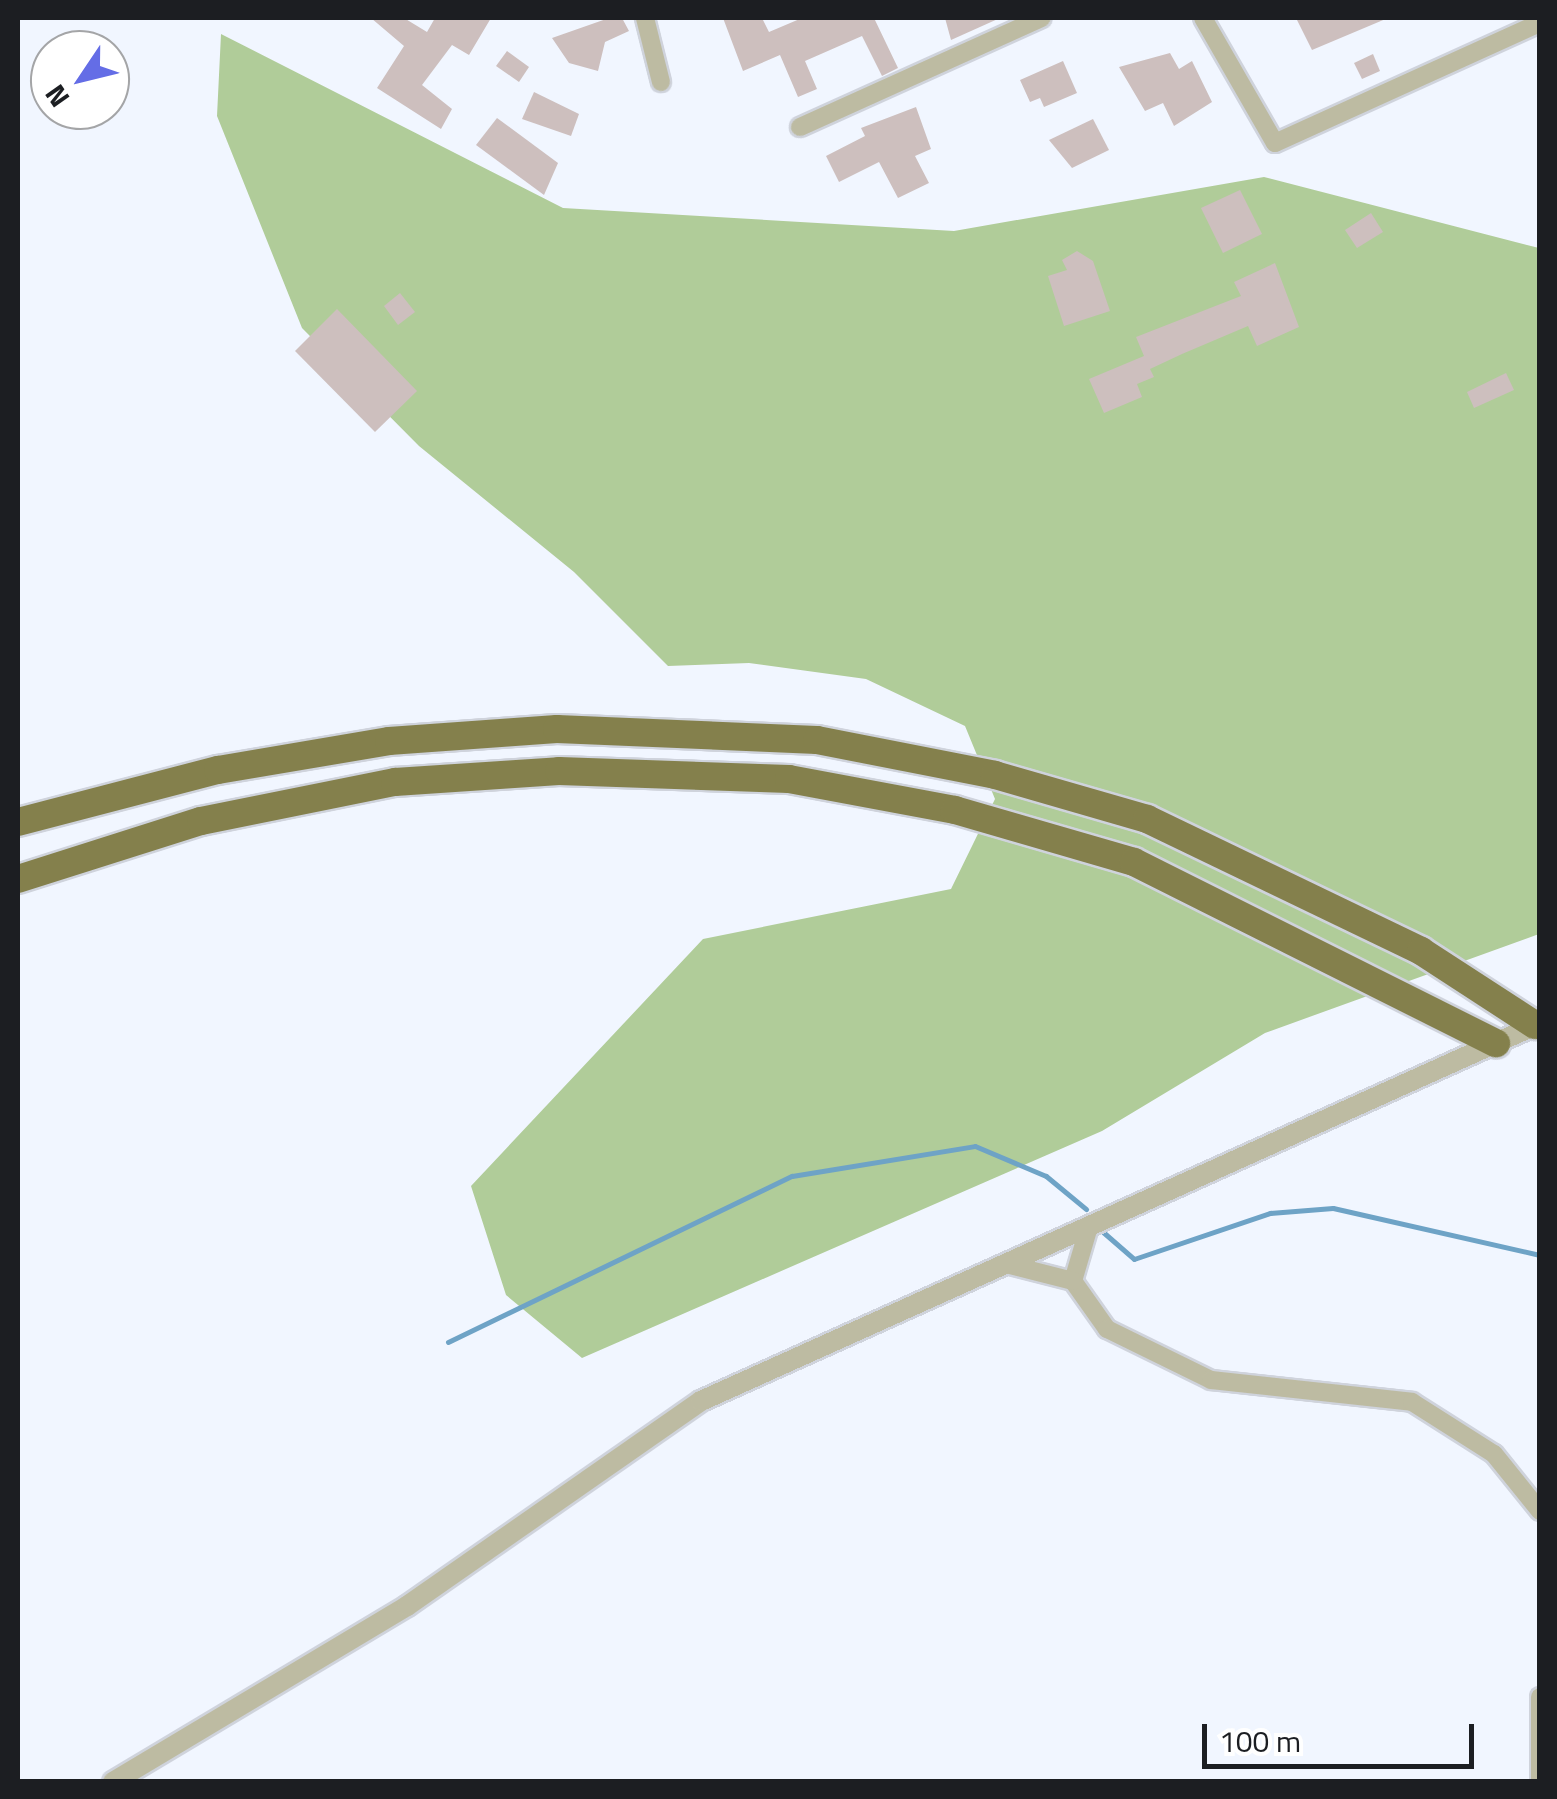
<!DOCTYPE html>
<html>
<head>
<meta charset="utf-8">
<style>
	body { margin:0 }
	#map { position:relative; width:1557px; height:1799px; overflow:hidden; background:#f1f6ff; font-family:"Titillium Web",sans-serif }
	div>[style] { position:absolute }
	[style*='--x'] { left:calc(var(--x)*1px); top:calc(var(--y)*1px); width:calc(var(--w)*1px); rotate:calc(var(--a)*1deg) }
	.forest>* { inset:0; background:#b0cc99 }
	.stream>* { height:5px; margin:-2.5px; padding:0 2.5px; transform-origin:2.5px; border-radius:2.5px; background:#6ea3c6 }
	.building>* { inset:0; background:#cdbfbe }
	.roads { filter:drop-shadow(2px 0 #cfd3dc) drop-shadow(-2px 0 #cfd3dc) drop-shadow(0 2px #cfd3dc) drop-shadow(0 -2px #cfd3dc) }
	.minor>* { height:18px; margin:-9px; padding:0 9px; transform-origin:9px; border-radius:9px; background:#bdbba2 }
	.tertiary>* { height:20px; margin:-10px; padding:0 10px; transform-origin:10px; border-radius:10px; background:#bdbba2 }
	.trunk>* { height:28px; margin:-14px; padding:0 14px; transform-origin:14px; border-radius:14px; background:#84804c }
	span { translate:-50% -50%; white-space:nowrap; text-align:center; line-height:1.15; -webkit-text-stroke:9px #fff; paint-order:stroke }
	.frame { position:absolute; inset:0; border:20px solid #1c1e22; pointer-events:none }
	.north { position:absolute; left:30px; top:30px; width:100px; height:100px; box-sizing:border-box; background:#fff; border:2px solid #a4a5a7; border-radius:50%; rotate:235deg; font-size:28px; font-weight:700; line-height:40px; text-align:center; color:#1c1e22 }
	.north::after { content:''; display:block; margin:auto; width:35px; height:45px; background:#646de6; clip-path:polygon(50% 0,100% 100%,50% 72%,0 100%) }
	.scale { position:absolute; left:1202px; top:1724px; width:272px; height:45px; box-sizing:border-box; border:5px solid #1c1e22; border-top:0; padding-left:12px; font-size:30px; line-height:35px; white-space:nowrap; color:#1c1e22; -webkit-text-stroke:8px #fff; paint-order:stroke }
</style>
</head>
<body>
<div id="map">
	<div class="forest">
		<i style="clip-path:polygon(221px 34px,563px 208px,954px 231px,1264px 177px,1539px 248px,1539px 934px,1265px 1033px,1102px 1131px,582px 1358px,506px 1295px,471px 1186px,703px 939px,951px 889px,995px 799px,965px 726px,866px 679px,749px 663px,668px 666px,574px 572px,419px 446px,302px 328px,217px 116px)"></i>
	</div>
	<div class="stream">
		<i style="--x:1103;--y:1232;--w:41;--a:41.1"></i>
		<i style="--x:1134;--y:1259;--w:144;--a:-18.7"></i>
		<i style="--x:1270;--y:1213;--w:63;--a:-4.5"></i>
		<i style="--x:1333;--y:1208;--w:212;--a:12.8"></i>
		<i style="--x:448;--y:1342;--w:382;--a:-25.8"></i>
		<i style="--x:792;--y:1176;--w:185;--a:-9.3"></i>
		<i style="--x:975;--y:1146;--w:77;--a:22.9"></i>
		<i style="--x:1046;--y:1176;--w:52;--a:39.5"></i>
	</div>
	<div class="building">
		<i style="clip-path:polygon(371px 18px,404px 18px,427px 32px,435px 18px,491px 18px,469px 55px,452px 45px,422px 85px,452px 109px,441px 129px,377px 88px,404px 46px)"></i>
		<i style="clip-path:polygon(609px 18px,622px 18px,629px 31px,605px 42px,598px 71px,569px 63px,552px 38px)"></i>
		<i style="clip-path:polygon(723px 18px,762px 18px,769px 32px,802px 18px,874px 18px,898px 68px,882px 76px,862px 36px,805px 61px,817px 89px,798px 97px,780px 55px,743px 71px)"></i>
		<i style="clip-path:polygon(945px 18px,1000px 18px,951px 40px)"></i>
		<i style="clip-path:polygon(1296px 18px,1388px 18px,1312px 50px)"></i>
		<i style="clip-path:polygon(507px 51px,529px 67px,519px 82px,496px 66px)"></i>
		<i style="clip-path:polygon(1170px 53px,1179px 69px,1192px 61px,1212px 102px,1174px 126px,1163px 103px,1145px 111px,1119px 67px)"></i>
		<i style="clip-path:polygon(1373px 54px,1380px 71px,1362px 79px,1354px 63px)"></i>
		<i style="clip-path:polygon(1063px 61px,1077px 93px,1044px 107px,1040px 98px,1030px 102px,1020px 80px)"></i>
		<i style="clip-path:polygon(534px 92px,579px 114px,571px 136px,522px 119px)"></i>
		<i style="clip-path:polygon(916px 107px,931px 149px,915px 156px,929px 183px,898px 198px,879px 162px,839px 182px,826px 156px,865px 136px,861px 128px)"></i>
		<i style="clip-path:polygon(497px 118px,558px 163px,544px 195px,476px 145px)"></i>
		<i style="clip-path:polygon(1093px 119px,1109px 150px,1072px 168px,1049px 140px)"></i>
		<i style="clip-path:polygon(1240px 190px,1262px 234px,1223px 253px,1201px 208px)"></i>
		<i style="clip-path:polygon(1371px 213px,1383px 232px,1357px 248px,1345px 230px)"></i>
		<i style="clip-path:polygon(1077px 251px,1093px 261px,1110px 311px,1064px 326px,1048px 276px,1067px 270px,1062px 260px)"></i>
		<i style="clip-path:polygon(1275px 263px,1299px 327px,1257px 346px,1248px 326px,1182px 354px,1150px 369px,1154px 377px,1137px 384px,1142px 397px,1104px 413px,1089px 379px,1144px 356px,1136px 337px,1241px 296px,1234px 282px)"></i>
		<i style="clip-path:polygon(400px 293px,415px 312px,398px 325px,384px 306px)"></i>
		<i style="clip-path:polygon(337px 309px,417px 391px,375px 432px,295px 351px)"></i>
		<i style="clip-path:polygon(1506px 373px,1514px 390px,1474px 408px,1467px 392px)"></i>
	</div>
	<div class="roads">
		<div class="minor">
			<i style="--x:645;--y:18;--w:66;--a:76"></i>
			<i style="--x:1203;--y:18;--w:144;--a:60.1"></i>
			<i style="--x:1275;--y:143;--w:291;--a:-24.4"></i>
			<i style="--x:800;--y:127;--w:265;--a:-24.3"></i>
			<i style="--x:1088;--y:1230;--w:53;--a:106.4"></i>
			<i style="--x:1073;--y:1281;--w:59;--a:54.7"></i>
			<i style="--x:1107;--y:1329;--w:116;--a:26.1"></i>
			<i style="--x:1211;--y:1380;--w:202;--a:6.2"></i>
			<i style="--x:1412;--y:1402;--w:97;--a:32.4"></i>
			<i style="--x:1494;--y:1454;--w:73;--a:51.1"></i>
			<i style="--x:1010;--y:1265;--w:65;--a:14.3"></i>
			<i style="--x:1540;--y:1697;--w:84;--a:90"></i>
		</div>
		<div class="tertiary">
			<i style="--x:113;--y:1782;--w:343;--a:-30.9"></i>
			<i style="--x:407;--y:1606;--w:358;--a:-34.9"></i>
			<i style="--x:701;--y:1401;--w:920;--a:-24.25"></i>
		</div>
		<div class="trunk">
			<i style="--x:18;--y:822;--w:207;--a:-14.6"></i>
			<i style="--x:218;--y:770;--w:173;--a:-9.6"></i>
			<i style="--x:389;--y:741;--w:168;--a:-4.1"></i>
			<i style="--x:557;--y:729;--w:260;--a:2.4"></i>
			<i style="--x:817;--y:740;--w:181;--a:11.1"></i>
			<i style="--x:995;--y:775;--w:158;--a:16.1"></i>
			<i style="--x:1147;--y:819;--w:304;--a:25.7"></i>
			<i style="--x:1421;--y:951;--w:136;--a:33"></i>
			<i style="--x:18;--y:879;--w:192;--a:-17.6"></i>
			<i style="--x:201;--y:821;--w:198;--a:-11.4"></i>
			<i style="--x:395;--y:782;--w:164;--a:-3.8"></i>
			<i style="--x:559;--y:771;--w:230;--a:2"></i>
			<i style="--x:789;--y:779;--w:169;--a:10.6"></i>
			<i style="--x:955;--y:810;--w:186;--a:16.2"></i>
			<i style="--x:1134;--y:862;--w:405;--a:26.6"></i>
		</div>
	</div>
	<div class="frame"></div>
	<div class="north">N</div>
	<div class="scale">100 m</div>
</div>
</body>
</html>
